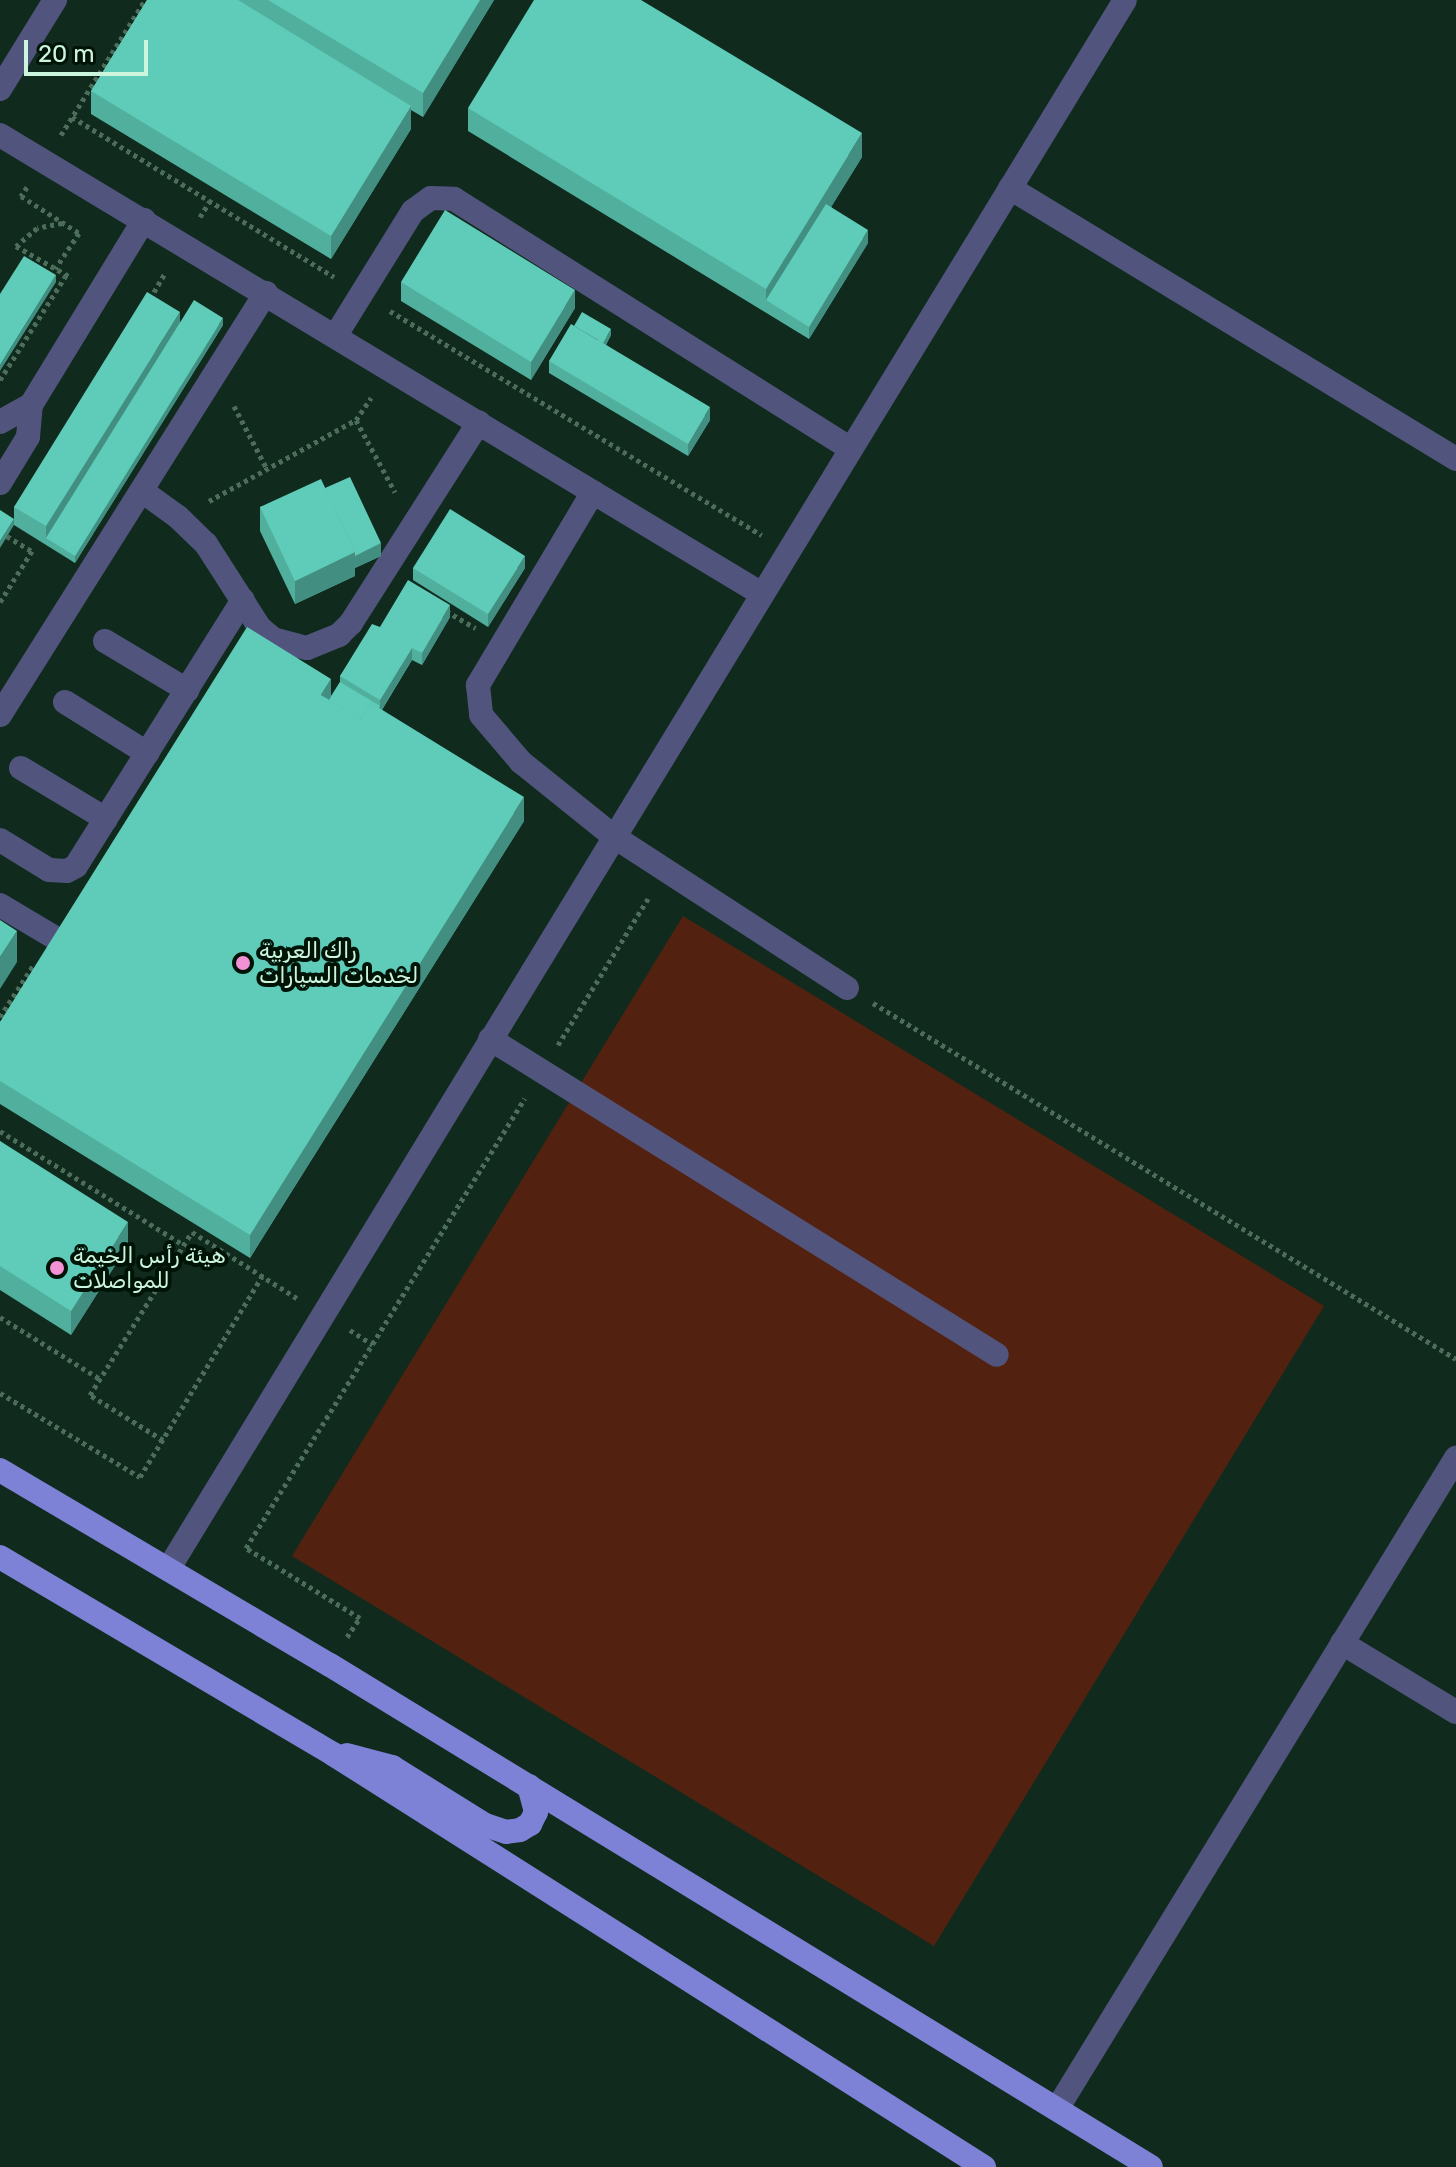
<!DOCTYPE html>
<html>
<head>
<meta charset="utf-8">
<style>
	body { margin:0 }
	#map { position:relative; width:1456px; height:2167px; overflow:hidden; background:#102b1d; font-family:Rubik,"Noto Naskh Arabic",sans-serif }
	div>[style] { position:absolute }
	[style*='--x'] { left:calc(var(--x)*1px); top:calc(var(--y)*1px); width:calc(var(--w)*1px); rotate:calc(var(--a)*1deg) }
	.green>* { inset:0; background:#53210f }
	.path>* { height:5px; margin-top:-2.5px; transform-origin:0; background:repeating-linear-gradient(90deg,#4d6d5b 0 4px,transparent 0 8px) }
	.minor>* { height:24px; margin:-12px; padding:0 12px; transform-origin:12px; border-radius:12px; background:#51547d }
	.major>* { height:24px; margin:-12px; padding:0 12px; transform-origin:12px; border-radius:12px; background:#7d82d7 }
	.wall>* { inset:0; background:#51af9e }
	.shaded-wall>* { inset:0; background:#428f81 }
	.building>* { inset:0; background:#5eccb8 }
	.dots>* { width:22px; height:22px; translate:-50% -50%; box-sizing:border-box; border:4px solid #001307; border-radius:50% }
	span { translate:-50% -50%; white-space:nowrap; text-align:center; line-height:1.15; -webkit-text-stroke:8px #001307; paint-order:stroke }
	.poi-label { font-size:22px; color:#ccf5dd }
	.left { translate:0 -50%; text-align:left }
	.scale { position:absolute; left:24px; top:40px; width:124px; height:36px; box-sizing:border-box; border:4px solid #ccf5dd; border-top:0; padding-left:10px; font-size:24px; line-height:28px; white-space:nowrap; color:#ccf5dd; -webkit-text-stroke:6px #001307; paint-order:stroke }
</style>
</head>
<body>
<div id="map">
	<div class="green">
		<i style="clip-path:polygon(683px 916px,1324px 1306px,934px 1946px,292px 1556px)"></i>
	</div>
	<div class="path">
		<i style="--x:72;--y:117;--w:307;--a:31.4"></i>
		<i style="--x:61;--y:135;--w:159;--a:-58.1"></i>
		<i style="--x:27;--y:187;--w:11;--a:124"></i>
		<i style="--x:21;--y:196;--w:69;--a:32.5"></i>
		<i style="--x:79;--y:233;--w:43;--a:123.7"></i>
		<i style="--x:200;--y:217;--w:19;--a:-58"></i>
		<i style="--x:62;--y:223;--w:25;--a:169"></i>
		<i style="--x:37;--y:228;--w:28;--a:139"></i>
		<i style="--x:16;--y:246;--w:64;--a:29.7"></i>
		<i style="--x:150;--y:299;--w:30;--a:-60"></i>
		<i style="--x:390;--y:311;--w:434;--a:31.1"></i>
		<i style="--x:0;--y:380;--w:124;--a:-57.8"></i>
		<i style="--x:234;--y:406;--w:71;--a:62.4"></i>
		<i style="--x:356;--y:420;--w:27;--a:-56"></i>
		<i style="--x:209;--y:501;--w:168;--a:-28.9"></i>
		<i style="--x:356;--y:420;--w:82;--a:61.6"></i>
		<i style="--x:0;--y:532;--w:37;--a:31"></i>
		<i style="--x:32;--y:551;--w:60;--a:122.1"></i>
		<i style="--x:446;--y:611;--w:34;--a:30"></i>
		<i style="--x:873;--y:1003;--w:683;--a:31.41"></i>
		<i style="--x:0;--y:1017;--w:63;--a:-57.3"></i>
		<i style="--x:558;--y:1045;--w:174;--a:-58.4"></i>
		<i style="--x:0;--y:1131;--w:216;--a:31.8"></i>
		<i style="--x:0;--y:1317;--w:118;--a:31.8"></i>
		<i style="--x:350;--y:1330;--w:27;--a:33"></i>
		<i style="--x:0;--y:1393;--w:163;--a:31"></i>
		<i style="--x:140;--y:1477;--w:235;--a:-58.7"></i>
		<i style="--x:163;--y:1440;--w:86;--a:-148.3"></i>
		<i style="--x:90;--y:1395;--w:192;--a:-58"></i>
		<i style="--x:192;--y:1232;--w:124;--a:32.2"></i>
		<i style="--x:347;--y:1637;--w:23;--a:-56"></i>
		<i style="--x:360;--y:1618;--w:134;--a:-148.4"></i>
		<i style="--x:246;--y:1548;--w:529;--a:-58.2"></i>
	</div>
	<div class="minor">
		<i style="--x:0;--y:89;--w:105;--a:-58.3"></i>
		<i style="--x:0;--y:135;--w:887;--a:31.07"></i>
		<i style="--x:1010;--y:188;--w:522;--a:31.28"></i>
		<i style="--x:336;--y:335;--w:146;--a:-58.2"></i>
		<i style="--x:413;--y:211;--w:22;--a:-36"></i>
		<i style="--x:431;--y:198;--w:23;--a:2"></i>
		<i style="--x:454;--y:199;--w:468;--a:32.2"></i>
		<i style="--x:0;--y:422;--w:35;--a:-29"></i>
		<i style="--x:0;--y:483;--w:54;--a:-58.7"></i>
		<i style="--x:28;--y:437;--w:32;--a:-85"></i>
		<i style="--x:31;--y:405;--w:217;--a:-58.6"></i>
		<i style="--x:142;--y:491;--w:44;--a:35.8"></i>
		<i style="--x:178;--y:517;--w:39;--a:44"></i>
		<i style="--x:206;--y:544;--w:100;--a:57.3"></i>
		<i style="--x:260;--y:628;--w:17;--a:40"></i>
		<i style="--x:273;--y:639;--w:35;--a:15"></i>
		<i style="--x:307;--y:648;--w:35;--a:-22"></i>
		<i style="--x:339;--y:635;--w:17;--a:-45"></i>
		<i style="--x:351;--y:623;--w:238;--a:-57.5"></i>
		<i style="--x:593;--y:492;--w:225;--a:120.8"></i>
		<i style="--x:478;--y:685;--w:30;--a:84"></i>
		<i style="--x:481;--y:715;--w:62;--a:49.6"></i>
		<i style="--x:521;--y:762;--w:118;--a:38.8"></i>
		<i style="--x:613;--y:836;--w:279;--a:33"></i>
		<i style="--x:105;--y:641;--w:96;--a:30.9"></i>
		<i style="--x:65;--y:702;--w:97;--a:31.9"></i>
		<i style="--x:0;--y:715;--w:499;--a:-57.8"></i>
		<i style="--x:21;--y:768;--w:99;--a:31"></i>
		<i style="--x:0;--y:840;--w:57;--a:31.5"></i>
		<i style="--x:49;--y:870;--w:18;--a:3"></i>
		<i style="--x:67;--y:871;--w:10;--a:-29"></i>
		<i style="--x:76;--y:866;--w:314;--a:-57.9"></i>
		<i style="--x:0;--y:905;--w:61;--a:30.8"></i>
		<i style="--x:490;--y:1039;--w:597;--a:31.93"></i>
		<i style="--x:169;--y:1568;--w:1836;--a:-58.63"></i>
		<i style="--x:1342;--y:1643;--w:133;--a:31.2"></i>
		<i style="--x:1057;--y:2109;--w:764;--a:-58.5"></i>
	</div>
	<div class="major">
		<i style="--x:0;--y:1470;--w:383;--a:30.6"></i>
		<i style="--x:330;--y:1665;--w:962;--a:31.44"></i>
		<i style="--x:0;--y:1557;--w:387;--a:30.6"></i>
		<i style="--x:333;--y:1754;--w:771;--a:32.39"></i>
		<i style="--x:347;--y:1755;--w:47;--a:14.9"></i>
		<i style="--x:392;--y:1767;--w:110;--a:31.9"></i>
		<i style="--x:485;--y:1825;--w:22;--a:18"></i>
		<i style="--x:506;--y:1832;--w:14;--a:-8"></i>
		<i style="--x:520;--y:1830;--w:12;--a:-31"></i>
		<i style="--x:530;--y:1824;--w:13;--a:-63"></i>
		<i style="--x:536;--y:1812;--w:27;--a:-105"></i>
	</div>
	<div class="wall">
		<i style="clip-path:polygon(147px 0,494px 0,423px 117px,411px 110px,411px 129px,331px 259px,91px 114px,91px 91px)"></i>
		<i style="clip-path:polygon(468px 108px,862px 157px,831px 207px,868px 243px,809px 339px,468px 131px)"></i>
		<i style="clip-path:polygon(401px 282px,575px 308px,531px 380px,401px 301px)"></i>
		<i style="clip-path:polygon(180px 324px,223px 325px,75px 563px,14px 525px,14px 507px)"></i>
		<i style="clip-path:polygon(611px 335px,606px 345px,710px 420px,688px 456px,549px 373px,549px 361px)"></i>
		<i style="clip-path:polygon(325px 488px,381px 556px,355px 568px,355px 576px,295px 604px,260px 531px,260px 507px)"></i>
		<i style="clip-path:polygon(413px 568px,525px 568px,488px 627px,413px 580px)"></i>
		<i style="clip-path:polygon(450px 617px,422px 665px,412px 660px,382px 710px,524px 821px,250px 1258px,0 1104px,0 1022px,331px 696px,340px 682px,340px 676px,380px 627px)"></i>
		<i style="clip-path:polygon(0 1141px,128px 1245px,71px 1335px,0 1290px)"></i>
	</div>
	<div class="shaded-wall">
		<i style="clip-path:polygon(480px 0,494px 0,423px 117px,423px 93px)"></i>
		<i style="clip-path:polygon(411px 106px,411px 129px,331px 259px,331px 236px)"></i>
		<i style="clip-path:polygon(862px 133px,862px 157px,772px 303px,766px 300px,766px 289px)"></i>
		<i style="clip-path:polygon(868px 230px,868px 243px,809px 339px,809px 327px)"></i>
		<i style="clip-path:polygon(56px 275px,56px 282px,0 371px,0 365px)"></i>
		<i style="clip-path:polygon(575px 290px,575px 308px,531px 380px,531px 362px)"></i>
		<i style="clip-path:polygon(180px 312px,180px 330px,46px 538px,46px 526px)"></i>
		<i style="clip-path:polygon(223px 318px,223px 325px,75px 563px,75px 556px)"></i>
		<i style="clip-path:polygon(611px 329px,611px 335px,600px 354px,600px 348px)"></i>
		<i style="clip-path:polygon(710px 407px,710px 420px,688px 456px,688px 444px)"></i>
		<i style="clip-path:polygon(14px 519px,14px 525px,0 548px,0 541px)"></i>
		<i style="clip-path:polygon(381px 543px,381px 556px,355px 568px,355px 576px,295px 604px,295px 581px,355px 552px)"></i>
		<i style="clip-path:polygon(525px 556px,525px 568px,488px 627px,488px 614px)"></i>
		<i style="clip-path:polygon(450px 605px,450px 617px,422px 665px,422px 653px)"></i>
		<i style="clip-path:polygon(412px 648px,412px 660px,361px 743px,380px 706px,380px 700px)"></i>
		<i style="clip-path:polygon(331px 679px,331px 703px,321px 695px)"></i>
		<i style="clip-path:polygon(524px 797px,524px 821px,250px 1258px,250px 1235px)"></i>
		<i style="clip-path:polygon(17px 931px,17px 962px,0 989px,0 957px)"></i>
		<i style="clip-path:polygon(128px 1222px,128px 1245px,71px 1335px,71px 1311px)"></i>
	</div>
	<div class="building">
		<i style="clip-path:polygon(147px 0,238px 0,411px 106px,331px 236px,91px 91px)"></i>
		<i style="clip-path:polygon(268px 0,480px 0,423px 93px)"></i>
		<i style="clip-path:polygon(534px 0,641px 0,862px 133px,766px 289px,468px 108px)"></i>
		<i style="clip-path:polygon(826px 204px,868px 230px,809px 327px,766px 300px)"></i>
		<i style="clip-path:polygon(445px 210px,575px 290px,531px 362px,401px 282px)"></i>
		<i style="clip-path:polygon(24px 256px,56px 275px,0 365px,0 294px)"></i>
		<i style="clip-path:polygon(147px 292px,180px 312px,46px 526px,14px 507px)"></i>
		<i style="clip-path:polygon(194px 300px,223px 318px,75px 556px,46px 538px)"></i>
		<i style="clip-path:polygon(582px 312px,611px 329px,603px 343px,574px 326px)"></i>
		<i style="clip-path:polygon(571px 324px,710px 407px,688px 444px,549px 361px)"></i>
		<i style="clip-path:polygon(350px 477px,381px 543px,355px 556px,355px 552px,325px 488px)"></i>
		<i style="clip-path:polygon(321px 479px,355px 552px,295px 581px,260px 507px)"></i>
		<i style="clip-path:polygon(450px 509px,525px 556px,488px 614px,413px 568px)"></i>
		<i style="clip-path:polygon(0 510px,14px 519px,0 541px)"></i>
		<i style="clip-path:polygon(408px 580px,450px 605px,422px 653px,412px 648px,380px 700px,340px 676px,372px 624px,380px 627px)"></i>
		<i style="clip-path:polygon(247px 627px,331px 679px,321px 695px,361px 719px,371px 703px,524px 797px,250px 1235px,0 1081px,0 1022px)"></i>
		<i style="clip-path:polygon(340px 682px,380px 706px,379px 708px,371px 703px,361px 719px,329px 700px)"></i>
		<i style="clip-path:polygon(0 920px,17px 931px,0 957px)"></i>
		<i style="clip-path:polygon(0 1141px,128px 1222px,71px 1311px,0 1266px)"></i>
	</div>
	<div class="dots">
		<i style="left:243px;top:963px;background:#f391d5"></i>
		<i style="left:57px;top:1268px;background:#f391d5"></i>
	</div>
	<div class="poi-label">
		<span class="left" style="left:259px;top:963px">راك العربية<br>لخدمات السيارات</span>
		<span class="left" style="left:73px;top:1268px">هيئة رأس الخيمة<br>للمواصلات</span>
	</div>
	<div class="scale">20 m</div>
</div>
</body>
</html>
